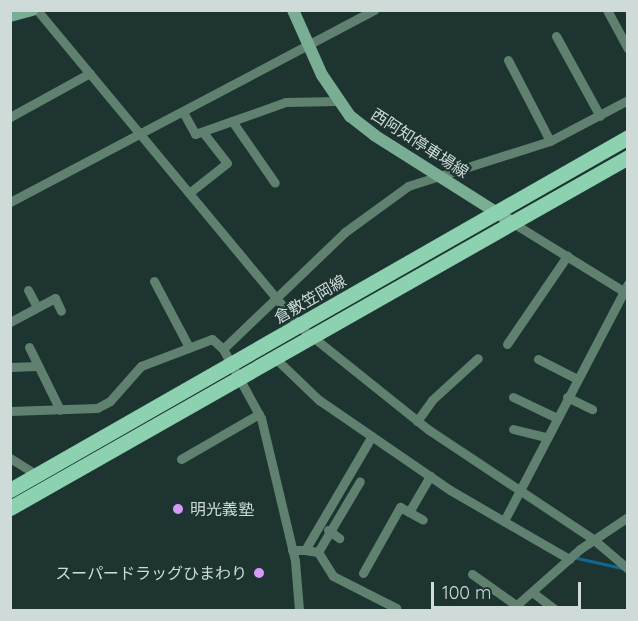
<!DOCTYPE html>
<html>
<head>
<meta charset="utf-8">
<style>
	body { margin:0 }
	#map { position:relative; width:638px; height:621px; overflow:hidden; background:#1d3431; font-family:Quicksand,"Noto Sans JP",sans-serif }
	div>[style] { position:absolute }
	[style*='--x'] { left:calc(var(--x)*1px); top:calc(var(--y)*1px); width:calc(var(--w)*1px); rotate:calc(var(--a)*1deg) }
	.stream>* { height:3px; margin:-1.5px; padding:0 1.5px; transform-origin:1.5px; border-radius:1.5px; background:#146590 }
	.minor>* { height:9px; margin:-4.5px; padding:0 4.5px; transform-origin:4.5px; border-radius:4.5px; background:#608070 }
	.secondary>* { height:12px; margin:-6px; padding:0 6px; transform-origin:6px; border-radius:6px; background:#7aae94 }
	.primary>* { height:15px; margin:-7.5px; padding:0 7.5px; transform-origin:7.5px; border-radius:7.5px; background:#8dd2b0 }
	.dots>* { width:16px; height:16px; translate:-50% -50%; box-sizing:border-box; border:3px solid #1d3431; border-radius:50% }
	span { translate:-50% -50%; white-space:nowrap; text-align:center; line-height:1.15; -webkit-text-stroke:4.5px #1d3431; paint-order:stroke }
	.street-label { font-size:16px; color:#cedbd9 }
	.poi-label { font-size:16px; color:#cedbd9 }
	.left { translate:0 -50%; text-align:left }
	.right { translate:-100% -50%; text-align:right }
	.frame { position:absolute; inset:0; border:12px solid #cedbd9; pointer-events:none }
	.scale { position:absolute; left:431px; top:582px; width:150px; height:27px; box-sizing:border-box; border:3px solid #cedbd9; border-top:0; padding-left:8px; font-size:18px; line-height:21px; white-space:nowrap; color:#cedbd9; -webkit-text-stroke:4px #1d3431; paint-order:stroke }
</style>
</head>
<body>
<div id="map">
	<div class="stream">
		<i style="--x:577;--y:558;--w:46;--a:12.5"></i>
	</div>
	<div class="minor">
		<i style="--x:37;--y:10;--w:410;--a:50.3"></i>
		<i style="--x:299;--y:326;--w:166;--a:38.7"></i>
		<i style="--x:429;--y:430;--w:197;--a:33.6"></i>
		<i style="--x:593;--y:539;--w:46;--a:40.6"></i>
		<i style="--x:607;--y:10;--w:44;--a:61.7"></i>
		<i style="--x:556;--y:36;--w:91;--a:61.2"></i>
		<i style="--x:508;--y:60;--w:91;--a:62.6"></i>
		<i style="--x:183;--y:112;--w:25;--a:61"></i>
		<i style="--x:195;--y:134;--w:96;--a:-19.4"></i>
		<i style="--x:286;--y:102;--w:52;--a:-1.1"></i>
		<i style="--x:10;--y:117;--w:91;--a:-28.8"></i>
		<i style="--x:232;--y:121;--w:75;--a:55.3"></i>
		<i style="--x:189;--y:193;--w:48;--a:-38.3"></i>
		<i style="--x:227;--y:163;--w:39;--a:-128"></i>
		<i style="--x:10;--y:202;--w:412;--a:-27.8"></i>
		<i style="--x:513;--y:223;--w:135;--a:31.7"></i>
		<i style="--x:154;--y:281;--w:75;--a:62.1"></i>
		<i style="--x:28;--y:290;--w:19;--a:62"></i>
		<i style="--x:10;--y:322;--w:51;--a:-28.1"></i>
		<i style="--x:55;--y:298;--w:14;--a:65"></i>
		<i style="--x:507;--y:344;--w:107;--a:-55.7"></i>
		<i style="--x:29;--y:347;--w:70;--a:63.8"></i>
		<i style="--x:223;--y:349;--w:169;--a:-43.8"></i>
		<i style="--x:345;--y:232;--w:78;--a:-36.1"></i>
		<i style="--x:408;--y:186;--w:149;--a:-17.6"></i>
		<i style="--x:550;--y:141;--w:88;--a:-27.7"></i>
		<i style="--x:275;--y:358;--w:61;--a:43.7"></i>
		<i style="--x:319;--y:400;--w:159;--a:34.5"></i>
		<i style="--x:450;--y:490;--w:138;--a:30.1"></i>
		<i style="--x:538;--y:359;--w:44;--a:27.1"></i>
		<i style="--x:10;--y:367;--w:28;--a:-2"></i>
		<i style="--x:513;--y:397;--w:49;--a:25.5"></i>
		<i style="--x:567;--y:397;--w:28;--a:26"></i>
		<i style="--x:10;--y:411;--w:87;--a:-2"></i>
		<i style="--x:97;--y:408;--w:15;--a:-28"></i>
		<i style="--x:110;--y:401;--w:47;--a:-48.5"></i>
		<i style="--x:141;--y:366;--w:76;--a:-20.8"></i>
		<i style="--x:212;--y:339;--w:15;--a:42"></i>
		<i style="--x:223;--y:349;--w:79;--a:61.2"></i>
		<i style="--x:261;--y:418;--w:147;--a:76.6"></i>
		<i style="--x:295;--y:561;--w:49;--a:85.3"></i>
		<i style="--x:417;--y:421;--w:26;--a:-54"></i>
		<i style="--x:432;--y:400;--w:62;--a:-42.4"></i>
		<i style="--x:513;--y:429;--w:34;--a:14"></i>
		<i style="--x:10;--y:458;--w:32;--a:32"></i>
		<i style="--x:181;--y:459;--w:90;--a:-30"></i>
		<i style="--x:409;--y:512;--w:42;--a:-59.7"></i>
		<i style="--x:505;--y:519;--w:265;--a:-62.4"></i>
		<i style="--x:328;--y:530;--w:14;--a:36"></i>
		<i style="--x:292;--y:550;--w:13;--a:0"></i>
		<i style="--x:305;--y:550;--w:132;--a:-59.6"></i>
		<i style="--x:305;--y:550;--w:13;--a:9"></i>
		<i style="--x:318;--y:552;--w:28;--a:58"></i>
		<i style="--x:333;--y:576;--w:71;--a:26.9"></i>
		<i style="--x:318;--y:552;--w:82;--a:-59.4"></i>
		<i style="--x:363;--y:573;--w:76;--a:-60.7"></i>
		<i style="--x:400;--y:507;--w:26;--a:29"></i>
		<i style="--x:472;--y:574;--w:54;--a:35.2"></i>
		<i style="--x:532;--y:592;--w:30;--a:37"></i>
		<i style="--x:511;--y:610;--w:92;--a:-41.5"></i>
		<i style="--x:580;--y:549;--w:58;--a:-33.7"></i>
	</div>
	<div class="secondary">
		<i style="--x:293;--y:10;--w:71;--a:66"></i>
		<i style="--x:322;--y:75;--w:50;--a:55.7"></i>
		<i style="--x:350;--y:116;--w:31;--a:38"></i>
		<i style="--x:374;--y:135;--w:165;--a:32.3"></i>
		<i style="--x:10;--y:16;--w:23;--a:-15"></i>
	</div>
	<div class="primary">
		<i style="--x:10;--y:490;--w:712;--a:-29.73"></i>
		<i style="--x:10;--y:508;--w:711;--a:-29.59"></i>
	</div>
	<div class="dots">
		<i style="left:178px;top:509px;background:#d89af8"></i>
		<i style="left:259px;top:573px;background:#d89af8"></i>
	</div>
	<div class="street-label">
		<span style="left:420px;top:143px;rotate:33deg">西阿知停車場線</span>
		<span style="left:310px;top:299px;rotate:-30deg">倉敷笠岡線</span>
	</div>
	<div class="poi-label">
		<span class="left" style="left:190px;top:509px">明光義塾</span>
		<span class="right" style="left:247px;top:573px">スーパードラッグひまわり</span>
	</div>
	<div class="frame"></div>
	<div class="scale">100 m</div>
</div>
</body>
</html>
